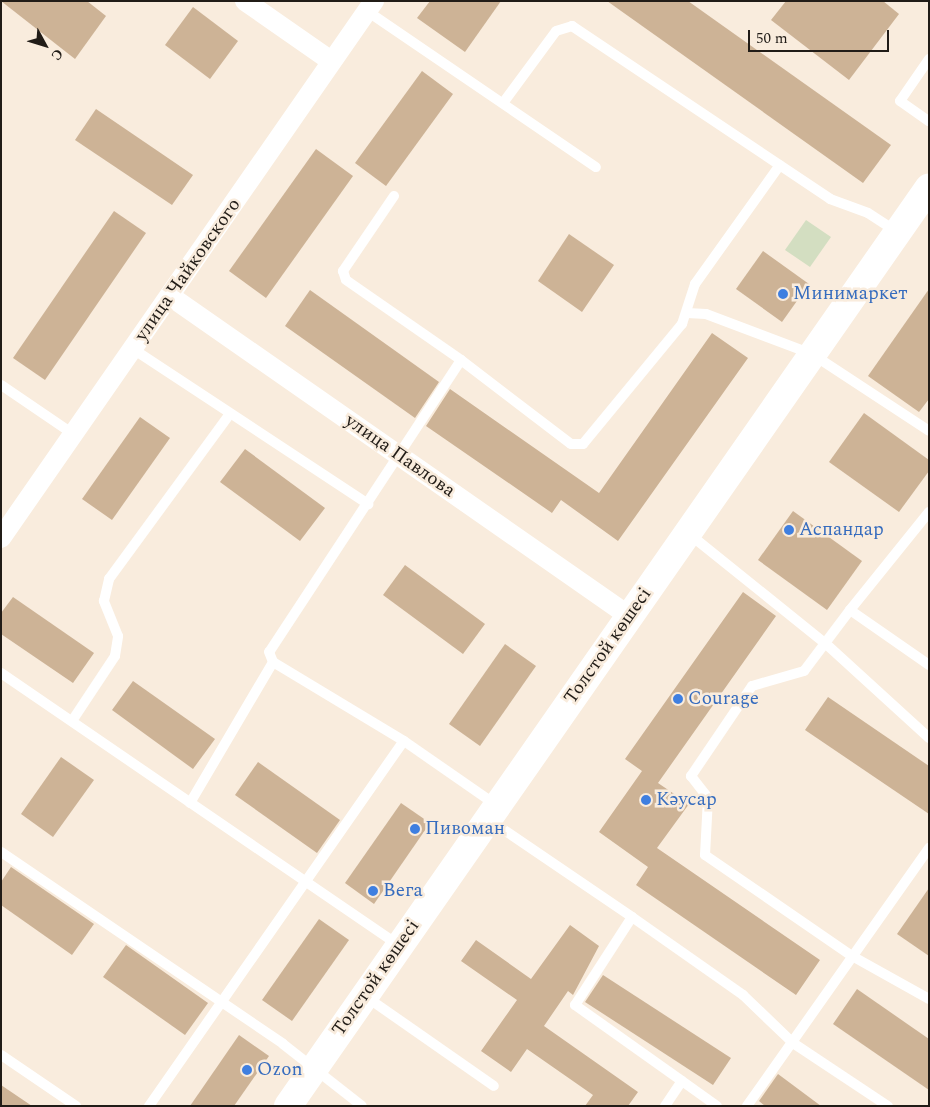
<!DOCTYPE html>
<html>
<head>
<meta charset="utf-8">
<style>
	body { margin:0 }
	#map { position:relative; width:930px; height:1107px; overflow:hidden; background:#f9ecdd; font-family:Spectral,serif }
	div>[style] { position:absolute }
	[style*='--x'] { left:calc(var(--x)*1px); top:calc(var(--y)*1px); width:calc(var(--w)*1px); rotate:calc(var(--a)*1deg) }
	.green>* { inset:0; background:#d3dec1 }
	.building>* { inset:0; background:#cdb396 }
	.lane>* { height:10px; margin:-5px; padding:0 5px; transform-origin:5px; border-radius:5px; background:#fff }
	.street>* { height:20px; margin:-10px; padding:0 10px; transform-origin:10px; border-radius:10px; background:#fff }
	.secondary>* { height:28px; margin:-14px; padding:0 14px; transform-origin:14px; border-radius:14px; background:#fff }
	.dots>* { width:14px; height:14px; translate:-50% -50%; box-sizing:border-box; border:2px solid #f9ecdd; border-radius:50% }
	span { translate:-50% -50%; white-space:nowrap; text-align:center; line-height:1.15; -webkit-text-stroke:5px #f9ecdd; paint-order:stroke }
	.street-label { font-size:19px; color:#211c17 }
	.shop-label { font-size:19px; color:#366cbe }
	.left { translate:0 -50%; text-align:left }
	.frame { position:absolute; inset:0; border:2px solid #211c17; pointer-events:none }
	.north { position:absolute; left:20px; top:20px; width:50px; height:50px; -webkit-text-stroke:4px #f9ecdd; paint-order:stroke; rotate:129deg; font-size:14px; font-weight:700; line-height:20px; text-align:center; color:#211c17 }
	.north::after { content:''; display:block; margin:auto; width:18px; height:22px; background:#211c17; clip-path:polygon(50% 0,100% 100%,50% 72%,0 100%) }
	.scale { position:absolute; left:748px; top:30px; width:141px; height:22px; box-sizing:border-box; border:2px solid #211c17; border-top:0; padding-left:6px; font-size:15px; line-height:18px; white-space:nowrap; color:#211c17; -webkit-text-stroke:4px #f9ecdd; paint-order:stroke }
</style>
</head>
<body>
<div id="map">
	<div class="green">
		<i style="clip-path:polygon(806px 220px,831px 237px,810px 267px,785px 250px)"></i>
	</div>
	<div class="building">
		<i style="clip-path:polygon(1px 1px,87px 1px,106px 16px,75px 59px)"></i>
		<i style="clip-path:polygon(430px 1px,501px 1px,465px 52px,417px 18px)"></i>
		<i style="clip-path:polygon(607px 1px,688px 1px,891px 145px,863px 183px)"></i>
		<i style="clip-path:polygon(786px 1px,883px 1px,899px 14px,849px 80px,771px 20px)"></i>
		<i style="clip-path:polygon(193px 7px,238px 41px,210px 79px,165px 45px)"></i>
		<i style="clip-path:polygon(422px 71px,453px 94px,386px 186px,355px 163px)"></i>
		<i style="clip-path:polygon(96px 109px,193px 175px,172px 205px,75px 140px)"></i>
		<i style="clip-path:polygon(316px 149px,353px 176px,266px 298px,229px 271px)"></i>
		<i style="clip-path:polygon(114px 211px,146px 233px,45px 380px,13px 358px)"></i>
		<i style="clip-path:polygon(569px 234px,614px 265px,582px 312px,538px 281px)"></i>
		<i style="clip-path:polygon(763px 251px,809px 284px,782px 322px,736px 289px)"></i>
		<i style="clip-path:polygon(929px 289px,929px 399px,919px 412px,868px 376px)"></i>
		<i style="clip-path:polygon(310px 290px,439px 382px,415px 418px,285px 326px)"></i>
		<i style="clip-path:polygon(712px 333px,748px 358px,618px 541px,561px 500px,552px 513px,426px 426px,450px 389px,599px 493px)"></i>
		<i style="clip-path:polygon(864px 413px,929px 460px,929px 471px,899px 512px,829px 462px)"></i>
		<i style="clip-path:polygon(140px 417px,170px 438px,112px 520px,82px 499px)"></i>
		<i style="clip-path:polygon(245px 449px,325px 508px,300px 541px,220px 482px)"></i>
		<i style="clip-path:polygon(793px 511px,862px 561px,827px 610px,758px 560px)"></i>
		<i style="clip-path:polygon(405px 565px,485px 624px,463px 654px,383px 595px)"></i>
		<i style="clip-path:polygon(743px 592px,776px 616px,658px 783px,689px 804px,657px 848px,820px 960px,796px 995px,636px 885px,648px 867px,599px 832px,642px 771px,625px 759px)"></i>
		<i style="clip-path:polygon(13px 597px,94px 653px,73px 683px,1px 634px,1px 613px)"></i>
		<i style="clip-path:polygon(505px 644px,536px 666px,480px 746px,449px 724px)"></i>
		<i style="clip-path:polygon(133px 681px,215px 739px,193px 769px,112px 710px)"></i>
		<i style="clip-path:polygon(828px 697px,929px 766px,929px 814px,805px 730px)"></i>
		<i style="clip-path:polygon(61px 757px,94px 780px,53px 837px,21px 814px)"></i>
		<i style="clip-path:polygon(258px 762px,340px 820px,317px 853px,235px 795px)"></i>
		<i style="clip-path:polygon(401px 803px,430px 823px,374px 904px,345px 883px)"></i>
		<i style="clip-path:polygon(11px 867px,94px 924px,72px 955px,1px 905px,1px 882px)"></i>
		<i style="clip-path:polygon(929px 888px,929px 956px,897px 934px)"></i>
		<i style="clip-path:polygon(319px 919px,349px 940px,292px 1021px,262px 1000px)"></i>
		<i style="clip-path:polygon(570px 925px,599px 946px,573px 995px,568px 991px,544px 1026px,638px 1092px,628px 1106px,585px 1106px,593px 1095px,527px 1049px,511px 1072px,481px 1051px,517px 1000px,461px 961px,476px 940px,531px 979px)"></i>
		<i style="clip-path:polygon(126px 945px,208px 1003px,185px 1035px,103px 977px)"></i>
		<i style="clip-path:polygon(603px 975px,731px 1058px,713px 1085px,585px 1002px)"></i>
		<i style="clip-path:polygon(857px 989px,929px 1039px,929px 1090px,833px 1024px)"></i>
		<i style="clip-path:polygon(239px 1035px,269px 1056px,234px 1106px,190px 1106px)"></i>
		<i style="clip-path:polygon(778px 1074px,821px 1106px,765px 1106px,759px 1101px)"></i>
		<i style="clip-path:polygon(1px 1085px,32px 1106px,1px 1106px)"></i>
	</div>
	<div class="lane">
		<i style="--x:367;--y:11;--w:277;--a:34.3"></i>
		<i style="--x:929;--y:59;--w:51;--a:124.6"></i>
		<i style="--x:900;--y:101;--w:35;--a:35"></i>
		<i style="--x:503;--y:103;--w:89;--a:-53.6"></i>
		<i style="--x:556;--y:31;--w:17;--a:-17"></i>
		<i style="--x:572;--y:26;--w:311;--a:33.8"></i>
		<i style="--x:830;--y:199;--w:40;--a:20.2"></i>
		<i style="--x:868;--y:213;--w:33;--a:33"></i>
		<i style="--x:394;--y:196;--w:91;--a:124.2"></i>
		<i style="--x:343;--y:271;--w:9;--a:72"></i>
		<i style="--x:346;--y:280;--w:140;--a:34.8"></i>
		<i style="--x:461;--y:360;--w:138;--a:37.4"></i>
		<i style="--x:571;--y:444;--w:12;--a:0"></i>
		<i style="--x:583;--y:444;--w:156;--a:-50.5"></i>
		<i style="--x:682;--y:324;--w:42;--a:-72"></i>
		<i style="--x:695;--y:284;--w:146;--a:-54.5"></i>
		<i style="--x:687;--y:313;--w:19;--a:3"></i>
		<i style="--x:706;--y:314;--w:113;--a:20.7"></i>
		<i style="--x:812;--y:354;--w:140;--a:33.3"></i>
		<i style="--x:133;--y:349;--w:282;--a:33.4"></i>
		<i style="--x:461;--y:360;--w:349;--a:123.3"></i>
		<i style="--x:269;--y:652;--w:11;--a:68"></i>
		<i style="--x:273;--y:662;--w:153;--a:31.1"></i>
		<i style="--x:404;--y:741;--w:112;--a:34.8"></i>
		<i style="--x:1;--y:385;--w:87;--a:34.2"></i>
		<i style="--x:929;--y:512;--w:126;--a:128.9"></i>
		<i style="--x:850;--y:610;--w:96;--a:34.8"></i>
		<i style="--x:688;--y:533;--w:176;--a:38.8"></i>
		<i style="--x:825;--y:643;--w:141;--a:42.4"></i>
		<i style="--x:850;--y:610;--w:76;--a:127"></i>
		<i style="--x:804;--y:671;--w:54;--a:163.9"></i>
		<i style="--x:752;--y:686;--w:109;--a:124.1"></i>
		<i style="--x:691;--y:776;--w:28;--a:52"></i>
		<i style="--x:708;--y:798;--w:57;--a:93"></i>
		<i style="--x:705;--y:855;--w:178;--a:34.5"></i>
		<i style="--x:852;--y:956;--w:88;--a:29.2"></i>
		<i style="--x:1;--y:673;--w:481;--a:34.4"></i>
		<i style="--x:72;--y:721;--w:78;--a:-56.5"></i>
		<i style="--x:115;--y:656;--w:20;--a:-81"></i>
		<i style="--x:118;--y:636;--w:38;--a:-112"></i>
		<i style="--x:104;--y:601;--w:23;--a:-77"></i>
		<i style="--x:109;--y:579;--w:203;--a:-53.8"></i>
		<i style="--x:190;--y:803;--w:164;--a:-59.5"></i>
		<i style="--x:488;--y:819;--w:174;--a:34.2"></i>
		<i style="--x:632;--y:917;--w:105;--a:122.9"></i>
		<i style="--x:575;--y:1005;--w:131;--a:35.4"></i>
		<i style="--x:1;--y:852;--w:341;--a:34.2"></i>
		<i style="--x:283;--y:1044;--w:100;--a:38.1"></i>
		<i style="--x:632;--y:917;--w:136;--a:35.1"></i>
		<i style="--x:743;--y:995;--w:69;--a:43.8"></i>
		<i style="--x:793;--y:1043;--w:114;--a:33.6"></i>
		<i style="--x:365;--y:996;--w:157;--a:34.9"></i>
		<i style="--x:1;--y:1055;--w:91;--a:34.2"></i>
		<i style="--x:149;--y:1106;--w:445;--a:-55.1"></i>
		<i style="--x:665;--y:1106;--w:30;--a:-56"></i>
		<i style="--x:682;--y:1081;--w:43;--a:35.5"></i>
		<i style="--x:747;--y:1106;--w:316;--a:-54.8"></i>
	</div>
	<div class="street">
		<i style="--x:245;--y:1;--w:105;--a:34.9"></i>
		<i style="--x:170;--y:296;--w:560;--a:34.88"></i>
		<i style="--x:1;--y:538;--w:654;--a:-55.22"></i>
	</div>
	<div class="secondary">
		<i style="--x:288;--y:1106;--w:1120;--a:-55.1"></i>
	</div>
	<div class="dots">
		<i style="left:783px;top:294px;background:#3f7fe0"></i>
		<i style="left:789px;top:530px;background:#3f7fe0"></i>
		<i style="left:678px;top:699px;background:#3f7fe0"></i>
		<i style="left:646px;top:800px;background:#3f7fe0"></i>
		<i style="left:415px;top:829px;background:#3f7fe0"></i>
		<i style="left:373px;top:891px;background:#3f7fe0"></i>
		<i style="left:247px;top:1070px;background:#3f7fe0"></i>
	</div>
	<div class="street-label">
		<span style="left:188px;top:270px;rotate:-55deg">улица Чайковского</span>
		<span style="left:400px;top:456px;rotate:35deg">улица Павлова</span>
		<span style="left:608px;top:646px;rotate:-55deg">Толстой көшесі</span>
		<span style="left:376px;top:978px;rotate:-55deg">Толстой көшесі</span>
	</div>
	<div class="shop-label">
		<span class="left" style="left:793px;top:294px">Минимаркет</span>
		<span class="left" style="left:799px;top:530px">Аспандар</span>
		<span class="left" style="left:688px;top:699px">Courage</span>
		<span class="left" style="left:656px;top:800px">Кәусар</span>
		<span class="left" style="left:425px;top:829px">Пивоман</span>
		<span class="left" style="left:383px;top:891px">Вега</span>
		<span class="left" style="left:257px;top:1070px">Ozon</span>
	</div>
	<div class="frame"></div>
	<div class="north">С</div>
	<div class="scale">50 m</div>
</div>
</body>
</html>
